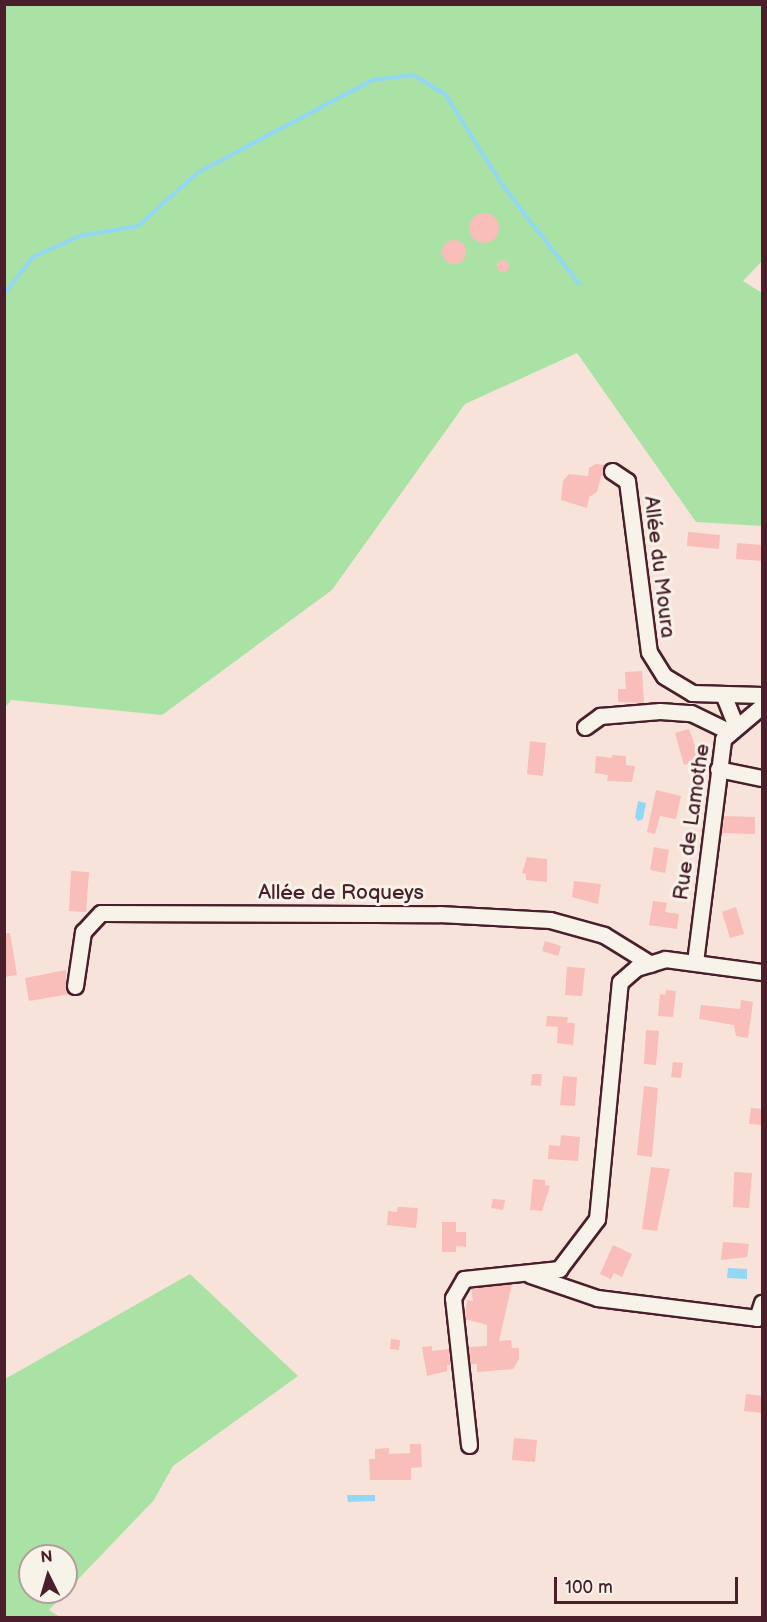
<!DOCTYPE html>
<html>
<head>
<meta charset="utf-8">
<style>
	body { margin:0 }
	#map { position:relative; width:767px; height:1622px; overflow:hidden; background:#f8e3da; font-family:"Balsamiq Sans",sans-serif }
	div>[style] { position:absolute }
	[style*='--x'] { left:calc(var(--x)*1px); top:calc(var(--y)*1px); width:calc(var(--w)*1px); rotate:calc(var(--a)*1deg) }
	.green>* { inset:0; background:#aae2a6 }
	.water>* { inset:0; background:#92d7f3 }
	.stream>* { height:4px; margin:-2px; padding:0 2px; transform-origin:2px; border-radius:2px; background:#92d7f3 }
	.building>* { inset:0; background:#f9bdba }
	.round { border-radius:50% }
	.roads { filter:drop-shadow(2px 0 #4a1f2b) drop-shadow(-2px 0 #4a1f2b) drop-shadow(0 2px #4a1f2b) drop-shadow(0 -2px #4a1f2b) }
	.minor>* { height:15px; margin:-7.5px; padding:0 7.5px; transform-origin:7.5px; border-radius:7.5px; background:#f7f3e8 }
	span { translate:-50% -50%; white-space:nowrap; text-align:center; line-height:1.15; -webkit-text-stroke:6px #f7f3e8; paint-order:stroke }
	.street-label { font-size:21px; color:#4a1f2b }
	.frame { position:absolute; inset:0; border:6px solid #4a1f2b; pointer-events:none }
	.north { position:absolute; left:18px; top:1544px; width:60px; height:60px; box-sizing:border-box; background:#f7f3e8; border:2px solid #b29e9c; border-radius:50%; rotate:355deg; font-size:16px; font-weight:700; line-height:24px; text-align:center; color:#4a1f2b }
	.north::after { content:''; display:block; margin:auto; width:21px; height:27px; background:#4a1f2b; clip-path:polygon(50% 0,100% 100%,50% 72%,0 100%) }
	.scale { position:absolute; left:554px; top:1577px; width:184px; height:27px; box-sizing:border-box; border:3px solid #4a1f2b; border-top:0; padding-left:8px; font-size:18px; line-height:21px; white-space:nowrap; color:#4a1f2b; -webkit-text-stroke:4px #f7f3e8; paint-order:stroke }
</style>
</head>
<body>
<div id="map">
	<div class="green">
		<i style="clip-path:polygon(5px 4px,762px 5px,762px 261px,743px 281px,762px 293px,762px 526px,696px 522px,577px 353px,465px 404px,332px 590px,162px 715px,11px 700px,5px 708px)"></i>
		<i style="clip-path:polygon(190px 1274px,298px 1376px,173px 1466px,154px 1500px,66px 1592px,66px 1556px,30px 1556px,30px 1592px,66px 1592px,49px 1610px,60px 1617px,5px 1617px,5px 1379px)"></i>
	</div>
	<div class="water">
		<i style="clip-path:polygon(638px 801px,646px 803px,643px 819px,638px 821px,635px 817px)"></i>
		<i style="clip-path:polygon(728px 1268px,747px 1269px,747px 1279px,727px 1278px)"></i>
		<i style="clip-path:polygon(347px 1495px,375px 1495px,375px 1501px,348px 1502px)"></i>
	</div>
	<div class="stream">
		<i style="--x:4;--y:294;--w:47;--a:-51.9"></i>
		<i style="--x:33;--y:257;--w:51;--a:-24.1"></i>
		<i style="--x:80;--y:236;--w:59;--a:-9.8"></i>
		<i style="--x:138;--y:226;--w:79;--a:-41.9"></i>
		<i style="--x:197;--y:173;--w:199;--a:-27.9"></i>
		<i style="--x:373;--y:80;--w:40;--a:-7.1"></i>
		<i style="--x:413;--y:75;--w:37;--a:31"></i>
		<i style="--x:445;--y:94;--w:109;--a:57.8"></i>
		<i style="--x:503;--y:186;--w:124;--a:52.2"></i>
	</div>
	<div class="building">
		<i class="round" style="left:469px;top:213px;width:30px;height:30px"></i>
		<i class="round" style="left:442px;top:240px;width:24px;height:24px"></i>
		<i class="round" style="left:497px;top:260px;width:12px;height:12px"></i>
		<i style="clip-path:polygon(596px 464px,604px 465px,604px 476px,601px 476px,597px 492px,589px 497px,587px 508px,561px 500px,563px 481px,569px 474px,588px 476px,589px 468px)"></i>
		<i style="clip-path:polygon(688px 532px,720px 535px,719px 549px,687px 546px)"></i>
		<i style="clip-path:polygon(737px 543px,762px 545px,762px 561px,736px 559px)"></i>
		<i style="clip-path:polygon(642px 671px,644px 703px,618px 702px,618px 689px,626px 689px,625px 672px)"></i>
		<i style="clip-path:polygon(689px 729px,700px 760px,684px 765px,675px 733px)"></i>
		<i style="clip-path:polygon(530px 741px,546px 743px,543px 776px,527px 774px)"></i>
		<i style="clip-path:polygon(612px 755px,626px 756px,626px 765px,635px 766px,632px 782px,607px 781px,608px 775px,595px 773px,596px 756px,612px 758px)"></i>
		<i style="clip-path:polygon(656px 790px,681px 796px,676px 819px,660px 816px,655px 834px,647px 832px)"></i>
		<i style="clip-path:polygon(725px 816px,755px 817px,755px 834px,721px 833px)"></i>
		<i style="clip-path:polygon(654px 847px,669px 850px,665px 873px,650px 870px)"></i>
		<i style="clip-path:polygon(527px 857px,547px 859px,547px 882px,526px 880px,526px 874px,522px 873px)"></i>
		<i style="clip-path:polygon(71px 871px,89px 872px,86px 912px,69px 911px)"></i>
		<i style="clip-path:polygon(574px 881px,601px 884px,598px 904px,572px 897px)"></i>
		<i style="clip-path:polygon(653px 901px,667px 903px,665px 912px,679px 914px,677px 929px,649px 925px)"></i>
		<i style="clip-path:polygon(736px 907px,744px 934px,730px 938px,722px 912px)"></i>
		<i style="clip-path:polygon(4px 933px,10px 933px,17px 975px,4px 977px)"></i>
		<i style="clip-path:polygon(545px 941px,561px 946px,558px 956px,542px 951px)"></i>
		<i style="clip-path:polygon(567px 967px,585px 968px,582px 996px,565px 995px)"></i>
		<i style="clip-path:polygon(66px 970px,66px 989px,70px 994px,29px 1001px,25px 978px)"></i>
		<i style="clip-path:polygon(666px 990px,676px 991px,673px 1017px,658px 1016px,660px 994px,665px 995px)"></i>
		<i style="clip-path:polygon(741px 1000px,753px 1002px,748px 1038px,736px 1036px,734px 1025px,699px 1019px,701px 1005px,740px 1009px)"></i>
		<i style="clip-path:polygon(547px 1016px,568px 1017px,567px 1023px,575px 1023px,573px 1045px,557px 1043px,558px 1027px,546px 1026px)"></i>
		<i style="clip-path:polygon(646px 1030px,659px 1031px,656px 1065px,644px 1064px)"></i>
		<i style="clip-path:polygon(673px 1062px,683px 1063px,681px 1078px,671px 1077px)"></i>
		<i style="clip-path:polygon(532px 1074px,542px 1074px,541px 1086px,531px 1085px)"></i>
		<i style="clip-path:polygon(563px 1076px,577px 1077px,575px 1106px,560px 1105px)"></i>
		<i style="clip-path:polygon(644px 1086px,658px 1088px,652px 1157px,637px 1155px)"></i>
		<i style="clip-path:polygon(751px 1108px,762px 1109px,762px 1125px,749px 1124px)"></i>
		<i style="clip-path:polygon(561px 1135px,580px 1137px,578px 1161px,548px 1159px,549px 1145px,560px 1146px)"></i>
		<i style="clip-path:polygon(651px 1167px,670px 1169px,657px 1231px,642px 1229px)"></i>
		<i style="clip-path:polygon(734px 1172px,752px 1173px,749px 1208px,733px 1207px)"></i>
		<i style="clip-path:polygon(533px 1179px,545px 1180px,545px 1185px,550px 1186px,542px 1211px,530px 1210px)"></i>
		<i style="clip-path:polygon(493px 1199px,505px 1200px,503px 1210px,491px 1208px)"></i>
		<i style="clip-path:polygon(398px 1207px,418px 1208px,416px 1228px,387px 1225px,388px 1211px,397px 1212px)"></i>
		<i style="clip-path:polygon(442px 1222px,456px 1222px,456px 1232px,466px 1232px,466px 1247px,456px 1246px,456px 1252px,442px 1252px)"></i>
		<i style="clip-path:polygon(723px 1242px,749px 1244px,747px 1257px,721px 1260px)"></i>
		<i style="clip-path:polygon(613px 1245px,632px 1254px,622px 1277px,614px 1273px,611px 1279px,600px 1274px)"></i>
		<i style="clip-path:polygon(512px 1284px,499px 1341px,511px 1340px,512px 1348px,519px 1348px,519px 1359px,513px 1369px,477px 1372px,477px 1364px,470px 1364px,468px 1347px,487px 1346px,487px 1325px,465px 1319px,467px 1300px,473px 1301px,471px 1288px)"></i>
		<i style="clip-path:polygon(391px 1339px,400px 1340px,399px 1350px,390px 1349px)"></i>
		<i style="clip-path:polygon(432px 1346px,432px 1351px,449px 1349px,450px 1365px,447px 1365px,447px 1371px,427px 1376px,422px 1347px)"></i>
		<i style="clip-path:polygon(746px 1394px,762px 1396px,762px 1413px,744px 1411px)"></i>
		<i style="clip-path:polygon(514px 1438px,537px 1440px,535px 1462px,512px 1460px)"></i>
		<i style="clip-path:polygon(410px 1444px,421px 1444px,422px 1467px,411px 1468px,411px 1480px,370px 1480px,369px 1459px,375px 1459px,375px 1449px,389px 1448px,389px 1454px,410px 1453px)"></i>
	</div>
	<div class="roads">
		<div class="minor">
			<i style="--x:612;--y:471;--w:18;--a:34"></i>
			<i style="--x:627;--y:481;--w:172;--a:82.7"></i>
			<i style="--x:649;--y:652;--w:28;--a:58"></i>
			<i style="--x:664;--y:676;--w:33;--a:31"></i>
			<i style="--x:692;--y:693;--w:70;--a:1.6"></i>
			<i style="--x:723;--y:694;--w:35;--a:68"></i>
			<i style="--x:585;--y:727;--w:19;--a:-36"></i>
			<i style="--x:600;--y:716;--w:60;--a:-4.8"></i>
			<i style="--x:660;--y:711;--w:31;--a:4"></i>
			<i style="--x:691;--y:713;--w:43;--a:26"></i>
			<i style="--x:718;--y:769;--w:45;--a:11.6"></i>
			<i style="--x:695;--y:962;--w:225;--a:-82.8"></i>
			<i style="--x:723;--y:739;--w:51;--a:-40.2"></i>
			<i style="--x:75;--y:986;--w:55;--a:-81.6"></i>
			<i style="--x:83;--y:932;--w:26;--a:-47"></i>
			<i style="--x:101;--y:913;--w:338;--a:0.2"></i>
			<i style="--x:439;--y:914;--w:111;--a:3.1"></i>
			<i style="--x:550;--y:920;--w:56;--a:15.5"></i>
			<i style="--x:604;--y:935;--w:55;--a:31.7"></i>
			<i style="--x:530;--y:1275;--w:71;--a:18.9"></i>
			<i style="--x:597;--y:1298;--w:161;--a:7.1"></i>
			<i style="--x:757;--y:1318;--w:16;--a:-72"></i>
			<i style="--x:469;--y:1445;--w:148;--a:-96.2"></i>
			<i style="--x:453;--y:1298;--w:22;--a:-60"></i>
			<i style="--x:464;--y:1279;--w:96;--a:-6"></i>
			<i style="--x:559;--y:1269;--w:63;--a:-52.8"></i>
			<i style="--x:597;--y:1219;--w:238;--a:-84.5"></i>
			<i style="--x:620;--y:982;--w:21;--a:-41"></i>
			<i style="--x:636;--y:968;--w:30;--a:-17"></i>
			<i style="--x:665;--y:959;--w:98;--a:7.6"></i>
		</div>
	</div>
	<div class="street-label">
		<span style="left:659px;top:567px;rotate:83deg">Allée du Moura</span>
		<span style="left:692px;top:822px;rotate:-82deg">Rue de Lamothe</span>
		<span style="left:341px;top:893px">Allée de Roqueys</span>
	</div>
	<div class="frame"></div>
	<div class="north">N</div>
	<div class="scale">100 m</div>
</div>
</body>
</html>
